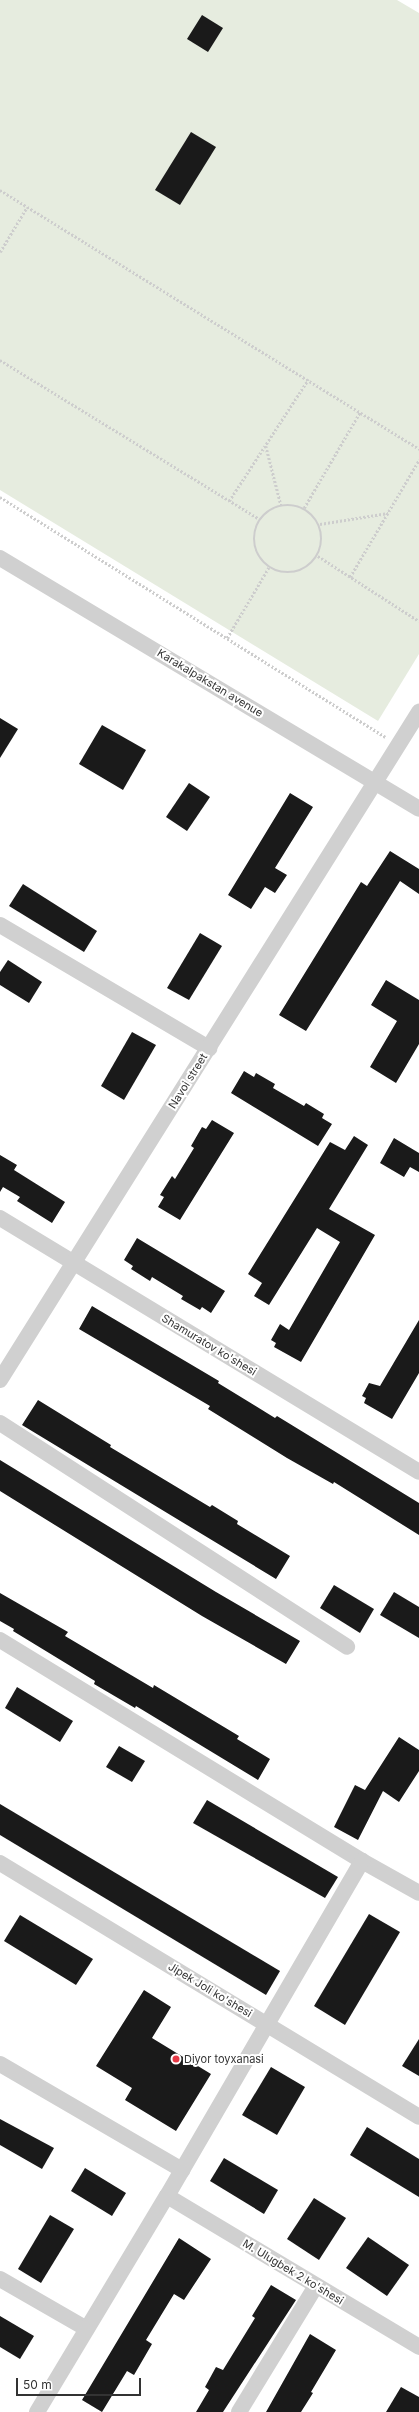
<!DOCTYPE html>
<html>
<head>
<meta charset="utf-8">
<style>
	body { margin:0 }
	#map { position:relative; width:419px; height:2412px; overflow:hidden; background:#fff; font-family:Inter,sans-serif }
	div>[style] { position:absolute }
	[style*='--x'] { left:calc(var(--x)*1px); top:calc(var(--y)*1px); width:calc(var(--w)*1px); rotate:calc(var(--a)*1deg) }
	.green>* { inset:0; background:#e6ecdf }
	.building>* { inset:0; background:#1a1a1a }
	.path>* { height:2.5px; margin-top:-1.25px; transform-origin:0; background:repeating-linear-gradient(90deg,#cdcdcd 0 2px,transparent 0 4px) }
	.path>.ring { margin:-1.25px; padding:0; box-sizing:content-box; background:none; border:2.5px solid #cdcdcd; border-radius:50% }
	.minor>* { height:16px; margin:-8px; padding:0 8px; transform-origin:8px; border-radius:8px; background:#d0d0d0 }
	.dots>* { width:11px; height:11px; translate:-50% -50%; box-sizing:border-box; border:2px solid #fff; border-radius:50% }
	span { translate:-50% -50%; white-space:nowrap; text-align:center; line-height:1.15; -webkit-text-stroke:4px #fff; paint-order:stroke }
	.street-label { font-size:11px; color:#333 }
	.poi-label { font-size:11px; color:#333 }
	.left { translate:0 -50%; text-align:left }
	.scale { position:absolute; left:16px; top:2378px; width:125px; height:18px; box-sizing:border-box; border:2px solid #333; border-top:0; padding-left:5px; font-size:12px; line-height:14px; white-space:nowrap; color:#333; -webkit-text-stroke:3px #fff; paint-order:stroke }
</style>
</head>
<body>
<div id="map">
	<div class="green">
		<i style="clip-path:polygon(0 0,397px 0,419px 13px,419px 654px,378px 721px,0 490px)"></i>
	</div>
	<div class="building">
		<i style="clip-path:polygon(202px 15px,223px 28px,208px 52px,187px 39px)"></i>
		<i style="clip-path:polygon(191px 132px,216px 147px,180px 205px,155px 190px)"></i>
		<i style="clip-path:polygon(0 718px,18px 729px,0 758px)"></i>
		<i style="clip-path:polygon(102px 725px,146px 750px,123px 790px,79px 764px)"></i>
		<i style="clip-path:polygon(189px 783px,210px 797px,187px 831px,166px 817px)"></i>
		<i style="clip-path:polygon(290px 793px,313px 807px,275px 868px,287px 875px,275px 893px,265px 887px,251px 909px,228px 895px)"></i>
		<i style="clip-path:polygon(390px 851px,419px 869px,419px 894px,400px 881px,306px 1031px,279px 1015px,361px 882px,367px 886px)"></i>
		<i style="clip-path:polygon(23px 884px,97px 931px,84px 952px,9px 906px)"></i>
		<i style="clip-path:polygon(200px 933px,222px 946px,189px 1000px,167px 988px)"></i>
		<i style="clip-path:polygon(8px 960px,42px 982px,29px 1003px,0 985px,0 972px)"></i>
		<i style="clip-path:polygon(386px 980px,419px 1000px,419px 1044px,396px 1083px,370px 1067px,397px 1021px,371px 1005px)"></i>
		<i style="clip-path:polygon(132px 1032px,156px 1045px,124px 1100px,101px 1086px)"></i>
		<i style="clip-path:polygon(244px 1071px,254px 1077px,256px 1073px,275px 1084px,273px 1088px,304px 1106px,306px 1103px,324px 1114px,322px 1118px,332px 1124px,318px 1146px,231px 1093px)"></i>
		<i style="clip-path:polygon(212px 1120px,234px 1133px,180px 1220px,158px 1207px,164px 1197px,160px 1195px,172px 1176px,175px 1179px,194px 1148px,191px 1146px,202px 1127px,206px 1129px)"></i>
		<i style="clip-path:polygon(354px 1136px,368px 1145px,329px 1209px,375px 1235px,301px 1362px,274px 1347px,276px 1343px,271px 1340px,280px 1324px,289px 1330px,340px 1242px,317px 1228px,269px 1305px,254px 1296px,262px 1283px,248px 1274px,330px 1142px,345px 1150px)"></i>
		<i style="clip-path:polygon(394px 1138px,419px 1153px,419px 1172px,410px 1167px,404px 1177px,380px 1163px)"></i>
		<i style="clip-path:polygon(0 1155px,17px 1165px,14px 1170px,65px 1202px,52px 1223px,17px 1201px,20px 1197px,3px 1187px,0 1192px)"></i>
		<i style="clip-path:polygon(137px 1238px,225px 1291px,211px 1313px,202px 1307px,200px 1310px,181px 1299px,183px 1296px,152px 1277px,150px 1281px,131px 1269px,133px 1266px,124px 1260px)"></i>
		<i style="clip-path:polygon(92px 1306px,219px 1381px,218px 1383px,275px 1418px,277px 1416px,419px 1503px,419px 1535px,334px 1482px,333px 1484px,287px 1458px,208px 1409px,210px 1406px,79px 1329px)"></i>
		<i style="clip-path:polygon(419px 1320px,419px 1373px,392px 1419px,364px 1403px,366px 1398px,362px 1396px,369px 1383px,380px 1386px)"></i>
		<i style="clip-path:polygon(38px 1400px,111px 1445px,110px 1447px,210px 1507px,212px 1505px,238px 1521px,237px 1524px,290px 1556px,276px 1579px,22px 1425px)"></i>
		<i style="clip-path:polygon(0 1460px,216px 1592px,300px 1641px,286px 1664px,202px 1616px,0 1491px)"></i>
		<i style="clip-path:polygon(334px 1585px,374px 1609px,360px 1633px,320px 1608px)"></i>
		<i style="clip-path:polygon(394px 1592px,419px 1607px,419px 1638px,380px 1615px)"></i>
		<i style="clip-path:polygon(0 1593px,68px 1632px,65px 1636px,153px 1688px,154px 1685px,239px 1736px,237px 1739px,270px 1759px,258px 1780px,136px 1706px,135px 1708px,94px 1684px,95px 1681px,13px 1631px,14px 1629px,0 1621px)"></i>
		<i style="clip-path:polygon(17px 1687px,73px 1721px,60px 1742px,5px 1708px)"></i>
		<i style="clip-path:polygon(399px 1737px,419px 1750px,419px 1771px,399px 1802px,383px 1791px,358px 1840px,334px 1827px,355px 1785px,365px 1790px)"></i>
		<i style="clip-path:polygon(119px 1746px,145px 1761px,132px 1782px,106px 1767px)"></i>
		<i style="clip-path:polygon(207px 1800px,338px 1877px,325px 1898px,193px 1823px)"></i>
		<i style="clip-path:polygon(0 1804px,280px 1971px,266px 1995px,0 1835px)"></i>
		<i style="clip-path:polygon(369px 1914px,400px 1932px,345px 2025px,314px 2006px)"></i>
		<i style="clip-path:polygon(20px 1915px,93px 1959px,76px 1985px,4px 1941px)"></i>
		<i style="clip-path:polygon(144px 1990px,171px 2007px,152px 2038px,211px 2074px,176px 2131px,125px 2100px,132px 2088px,96px 2066px)"></i>
		<i style="clip-path:polygon(419px 2039px,419px 2076px,402px 2066px)"></i>
		<i style="clip-path:polygon(271px 2067px,305px 2087px,277px 2135px,242px 2115px)"></i>
		<i style="clip-path:polygon(0 2119px,54px 2148px,42px 2169px,0 2145px)"></i>
		<i style="clip-path:polygon(367px 2127px,419px 2159px,419px 2197px,350px 2155px)"></i>
		<i style="clip-path:polygon(224px 2158px,278px 2190px,264px 2214px,210px 2181px)"></i>
		<i style="clip-path:polygon(85px 2168px,126px 2193px,112px 2216px,71px 2191px)"></i>
		<i style="clip-path:polygon(314px 2198px,346px 2218px,319px 2260px,287px 2239px)"></i>
		<i style="clip-path:polygon(50px 2215px,74px 2229px,41px 2283px,18px 2269px)"></i>
		<i style="clip-path:polygon(368px 2237px,409px 2265px,387px 2296px,346px 2268px)"></i>
		<i style="clip-path:polygon(179px 2238px,211px 2259px,184px 2300px,174px 2294px,146px 2340px,152px 2344px,134px 2375px,127px 2371px,102px 2412px,82px 2400px)"></i>
		<i style="clip-path:polygon(271px 2285px,296px 2300px,223px 2412px,196px 2412px,209px 2390px,205px 2387px,216px 2367px,223px 2370px,255px 2318px,252px 2316px)"></i>
		<i style="clip-path:polygon(0 2316px,34px 2336px,20px 2359px,0 2347px)"></i>
		<i style="clip-path:polygon(310px 2334px,336px 2350px,311px 2392px,313px 2393px,301px 2412px,266px 2412px)"></i>
		<i style="clip-path:polygon(401px 2387px,419px 2397px,419px 2412px,386px 2412px)"></i>
	</div>
	<div class="path">
		<i style="--x:0;--y:190;--w:493;--a:31.7"></i>
		<i style="--x:0;--y:252;--w:52;--a:-59"></i>
		<i style="--x:0;--y:360;--w:304;--a:31.5"></i>
		<i style="--x:266;--y:446;--w:61;--a:75.7"></i>
		<i style="--x:0;--y:497;--w:454;--a:31.9"></i>
		<i style="--x:229;--y:501;--w:145;--a:-56.9"></i>
		<i class="ring" style="left:254px;top:505px;width:65.5px;height:65.5px"></i>
		<i style="--x:304;--y:508;--w:111;--a:-59.7"></i>
		<i style="--x:320;--y:524;--w:69;--a:-9.2"></i>
		<i style="--x:318;--y:556;--w:120;--a:32.8"></i>
		<i style="--x:350;--y:577;--w:136;--a:-59.5"></i>
		<i style="--x:227;--y:638;--w:82;--a:-59.4"></i>
	</div>
	<div class="minor">
		<i style="--x:0;--y:558;--w:488;--a:30.9"></i>
		<i style="--x:0;--y:925;--w:243;--a:30.5"></i>
		<i style="--x:0;--y:1218;--w:490;--a:31.2"></i>
		<i style="--x:0;--y:1380;--w:789;--a:-57.9"></i>
		<i style="--x:0;--y:1423;--w:413;--a:32.8"></i>
		<i style="--x:0;--y:1640;--w:424;--a:31.4"></i>
		<i style="--x:362;--y:1861;--w:65;--a:29.3"></i>
		<i style="--x:0;--y:1863;--w:490;--a:31.2"></i>
		<i style="--x:0;--y:2064;--w:211;--a:30.2"></i>
		<i style="--x:167;--y:2196;--w:294;--a:30.9"></i>
		<i style="--x:0;--y:2279;--w:100;--a:29.9"></i>
		<i style="--x:37;--y:2412;--w:252;--a:-59"></i>
		<i style="--x:167;--y:2196;--w:388;--a:-59.8"></i>
		<i style="--x:239;--y:2412;--w:148;--a:-58.6"></i>
	</div>
	<div class="dots">
		<i style="left:176px;top:2059px;background:#e63946"></i>
	</div>
	<div class="street-label">
		<span style="left:210px;top:683px;rotate:31deg">Karakalpakstan avenue</span>
		<span style="left:188px;top:1081px;rotate:-58deg">Navoi street</span>
		<span style="left:209px;top:1345px;rotate:31deg">Shamuratov ko'shesi</span>
		<span style="left:210px;top:1990px;rotate:31deg">Jipek Joli ko'shesi</span>
		<span style="left:293px;top:2272px;rotate:31deg">M. Ulugbek 2 ko'shesi</span>
	</div>
	<div class="poi-label">
		<span class="left" style="left:184px;top:2059px">Diyor toyxanasi</span>
	</div>
	<div class="scale">50 m</div>
</div>
</body>
</html>
